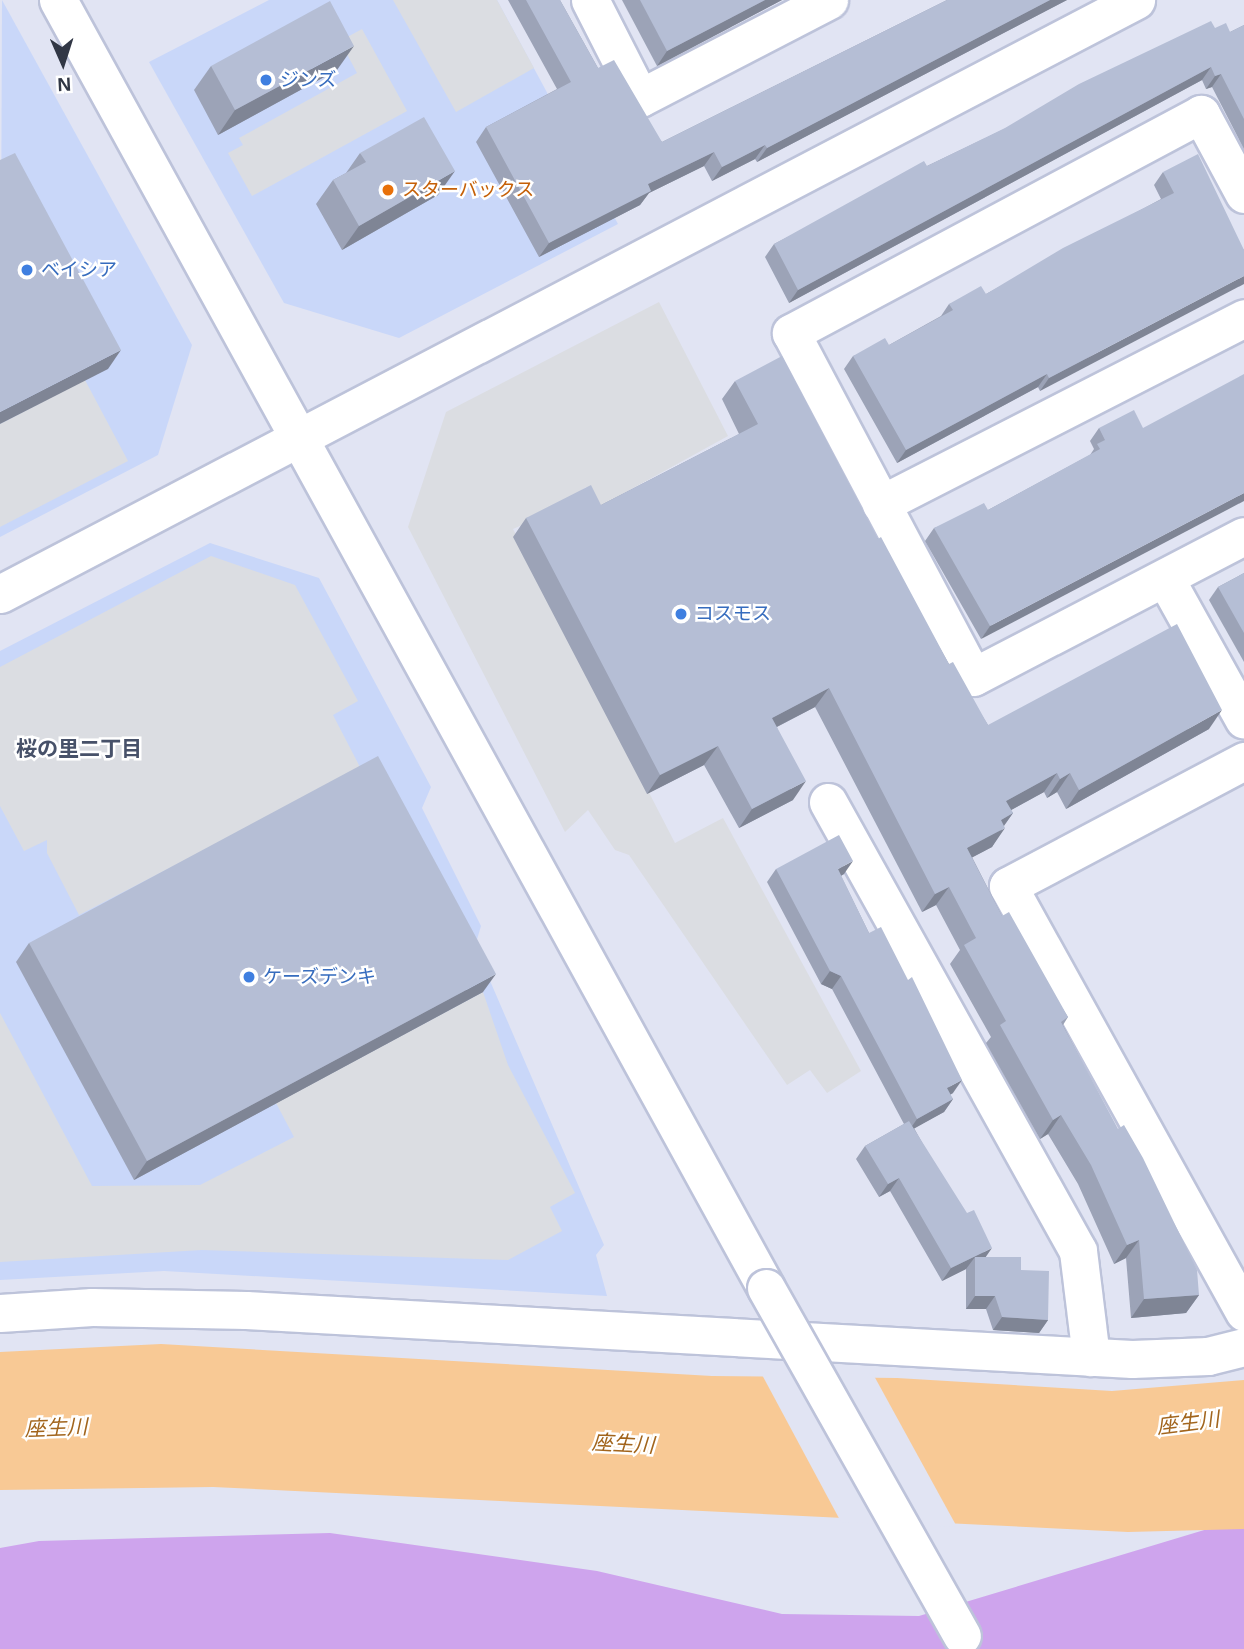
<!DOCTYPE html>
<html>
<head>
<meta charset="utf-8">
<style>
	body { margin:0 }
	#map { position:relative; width:1244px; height:1649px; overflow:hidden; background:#e1e4f3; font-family:Arial,"Noto Sans JP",sans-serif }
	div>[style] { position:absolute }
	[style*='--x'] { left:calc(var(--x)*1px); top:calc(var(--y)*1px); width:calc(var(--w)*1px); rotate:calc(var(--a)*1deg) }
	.commercial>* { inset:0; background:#c9d7f9 }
	.green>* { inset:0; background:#cea4ed }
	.parking>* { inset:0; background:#dbdde2 }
	.water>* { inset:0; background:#f8c995 }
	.pier>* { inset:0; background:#e1e4f3 }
	.roads { filter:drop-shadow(2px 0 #bdc3da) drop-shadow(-2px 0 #bdc3da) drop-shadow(0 2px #bdc3da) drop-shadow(0 -2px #bdc3da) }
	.minor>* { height:37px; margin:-18.5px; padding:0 18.5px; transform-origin:18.5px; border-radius:18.5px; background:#fff }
	.bridges { filter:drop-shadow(2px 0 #bdc3da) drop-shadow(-2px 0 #bdc3da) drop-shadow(0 2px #bdc3da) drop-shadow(0 -2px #bdc3da) }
	.minor-bridge>* { height:37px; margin:-18.5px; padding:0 18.5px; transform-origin:18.5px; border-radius:18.5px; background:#fff }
	.wall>* { inset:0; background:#9ca3b7 }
	.shaded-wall>* { inset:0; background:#7f8595 }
	.building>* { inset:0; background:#b5bed5 }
	.dots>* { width:19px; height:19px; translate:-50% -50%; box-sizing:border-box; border:4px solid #fff; border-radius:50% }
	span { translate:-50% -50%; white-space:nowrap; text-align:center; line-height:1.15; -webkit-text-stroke:5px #fff; paint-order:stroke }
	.shop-label { font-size:19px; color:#366cbe }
	.left { translate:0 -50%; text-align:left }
	.food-label { font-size:19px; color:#c56008 }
	.neighbourhood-label { font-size:21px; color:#475169; font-weight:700 }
	.water-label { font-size:21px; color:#a2651d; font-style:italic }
	.north { position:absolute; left:28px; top:28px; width:70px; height:70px; -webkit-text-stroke:5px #fff; paint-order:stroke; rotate:177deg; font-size:19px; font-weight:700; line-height:28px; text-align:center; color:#313745 }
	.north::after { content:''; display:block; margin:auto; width:24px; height:32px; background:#313745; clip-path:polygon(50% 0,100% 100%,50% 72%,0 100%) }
</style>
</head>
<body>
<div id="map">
	<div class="commercial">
		<i style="clip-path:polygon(2px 0,192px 345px,158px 455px,0 537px)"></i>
		<i style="clip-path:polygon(269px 0,497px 0,618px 224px,399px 338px,284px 303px,149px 62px)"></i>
		<i style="clip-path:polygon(210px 543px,319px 578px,431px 787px,422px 808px,481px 926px,475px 946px,604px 1245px,596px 1255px,607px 1296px,164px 1271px,0 1280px,0 651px)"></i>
	</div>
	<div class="green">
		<i style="clip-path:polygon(1244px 1518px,1244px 1649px,0 1649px,0 1548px,39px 1541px,330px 1533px,597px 1571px,782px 1614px,919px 1616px)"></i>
	</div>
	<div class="parking">
		<i style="clip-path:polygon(393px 0,497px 0,534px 68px,456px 112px)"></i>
		<i style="clip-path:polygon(362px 29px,407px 111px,252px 196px,228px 153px,243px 145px,239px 138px,357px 73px,340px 41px)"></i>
		<i style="clip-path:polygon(659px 302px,728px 436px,597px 508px,586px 487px,548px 514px,513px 529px,675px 843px,723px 818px,861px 1071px,827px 1093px,810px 1070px,787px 1085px,629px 855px,615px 850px,588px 810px,565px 832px,408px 527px,446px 412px)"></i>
		<i style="clip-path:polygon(85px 380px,128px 461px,0 527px,0 424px)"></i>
		<i style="clip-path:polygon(211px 556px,295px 585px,358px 701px,333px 715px,361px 769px,79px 915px,47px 853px,47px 840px,24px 851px,0 806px,0 667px)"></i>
		<i style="clip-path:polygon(483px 992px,508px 1065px,575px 1193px,550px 1207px,562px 1231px,508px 1260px,202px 1250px,0 1262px,0 1013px,92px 1186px,200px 1185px,294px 1137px,276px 1103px)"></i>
	</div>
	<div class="water">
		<i style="clip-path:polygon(161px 1344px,712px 1376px,897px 1378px,1112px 1391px,1244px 1380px,1244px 1529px,1128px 1532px,213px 1487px,0 1490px,0 1352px)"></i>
	</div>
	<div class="pier">
		<i style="clip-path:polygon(761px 1373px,873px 1374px,957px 1527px,841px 1522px)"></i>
	</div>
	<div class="roads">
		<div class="minor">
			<i style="--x:58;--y:0;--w:1470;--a:61.2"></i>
			<i style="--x:590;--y:0;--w:110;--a:63"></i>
			<i style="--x:640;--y:98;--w:213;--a:-27.4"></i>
			<i style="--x:1244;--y:194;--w:91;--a:-118.3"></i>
			<i style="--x:1201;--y:114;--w:465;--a:151.9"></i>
			<i style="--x:791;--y:333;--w:389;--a:62.1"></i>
			<i style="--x:973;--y:677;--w:305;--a:-27.5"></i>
			<i style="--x:881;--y:504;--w:408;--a:-27.1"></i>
			<i style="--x:1165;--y:578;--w:162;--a:60.9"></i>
			<i style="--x:0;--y:594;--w:1282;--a:-27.6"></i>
			<i style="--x:1244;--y:761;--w:267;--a:152.1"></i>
			<i style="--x:1008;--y:886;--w:487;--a:61"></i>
			<i style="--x:828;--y:802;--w:514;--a:60.89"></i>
			<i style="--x:1078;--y:1251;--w:107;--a:83"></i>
			<i style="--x:0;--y:1313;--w:92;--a:-3.7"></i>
			<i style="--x:92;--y:1307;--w:154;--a:1.1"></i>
			<i style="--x:246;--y:1310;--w:887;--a:3.17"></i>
			<i style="--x:1132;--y:1359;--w:76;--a:-2.3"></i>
			<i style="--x:1208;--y:1356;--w:37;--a:-14"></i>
		</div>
	</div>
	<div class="bridges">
		<div class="minor-bridge">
			<i style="--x:766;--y:1288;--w:399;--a:60.6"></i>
		</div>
	</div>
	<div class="wall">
		<i style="clip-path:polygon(508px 0,560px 0,598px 68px,662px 142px,947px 0,1067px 0,757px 162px,755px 159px,712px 181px,704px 166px,649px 193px,640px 205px,539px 257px,476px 142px,486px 127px,557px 89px)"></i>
		<i style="clip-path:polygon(622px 0,782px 0,657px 66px)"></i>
		<i style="clip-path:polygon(1244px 25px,1244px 149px,1212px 87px,1206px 89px,1202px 80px,789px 303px,765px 257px,774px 244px,927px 166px,1215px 28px,1230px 32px)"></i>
		<i style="clip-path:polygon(211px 66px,337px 70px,218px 135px,194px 90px)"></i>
		<i style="clip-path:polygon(360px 153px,438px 195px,342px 250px,316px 204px,333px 180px,346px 173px)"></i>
		<i style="clip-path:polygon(1163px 172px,1244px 250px,1040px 391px,1038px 387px,897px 463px,844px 369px,853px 356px,889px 345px,941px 316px,949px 304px,986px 294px,1161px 199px,1154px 185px)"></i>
		<i style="clip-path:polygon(735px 381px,878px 539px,949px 664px,988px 725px,1209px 729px,1066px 809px,1057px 792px,1047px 798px,1044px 792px,1011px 810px,1013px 813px,1004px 826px,992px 847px,972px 857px,1002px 916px,1068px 1017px,1063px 1025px,1199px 1295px,1186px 1313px,1131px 1318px,1126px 1258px,1114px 1264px,1078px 1184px,1048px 1134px,1040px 1139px,986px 1043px,991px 1037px,950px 964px,960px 950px,936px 905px,922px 912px,815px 707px,777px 727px,793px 800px,739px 828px,704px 765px,647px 794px,513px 537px,526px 518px,601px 505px,739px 434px,722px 399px)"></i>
		<i style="clip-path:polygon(1099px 428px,1143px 428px,981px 639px,925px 541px,934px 528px,988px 510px,1090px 455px,1094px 449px,1090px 441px)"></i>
		<i style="clip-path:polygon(1244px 573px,1244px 662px,1209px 600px,1218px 587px)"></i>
		<i style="clip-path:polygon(776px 869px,844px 874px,841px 876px,869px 933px,953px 1093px,950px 1095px,953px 1099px,944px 1112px,914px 1128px,986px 1257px,1021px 1270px,1048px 1320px,1039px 1333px,993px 1330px,986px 1309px,966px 1309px,966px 1269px,942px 1281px,890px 1191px,879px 1197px,856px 1159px,865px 1146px,904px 1124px,832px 989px,821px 984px,767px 882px)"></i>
		<i style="clip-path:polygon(29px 943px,483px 992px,134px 1180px,16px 962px)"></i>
	</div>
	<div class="shaded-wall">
		<i style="clip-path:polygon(765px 0,782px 0,657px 66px,667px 51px)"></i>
		<i style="clip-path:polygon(1050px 0,1067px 0,757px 162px,767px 148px)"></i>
		<i style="clip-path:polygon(354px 46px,337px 70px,218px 135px,235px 110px)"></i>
		<i style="clip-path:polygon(1211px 67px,1202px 80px,789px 303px,798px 290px)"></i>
		<i style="clip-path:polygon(1221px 74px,1212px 87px,1206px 89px,1215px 76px)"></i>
		<i style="clip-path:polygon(765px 145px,755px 159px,712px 181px,722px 167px)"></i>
		<i style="clip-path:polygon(714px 152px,704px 166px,649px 193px,640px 205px,539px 257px,549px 243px,648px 184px)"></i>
		<i style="clip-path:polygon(455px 171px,438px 195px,342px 250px,359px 226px)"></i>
		<i style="clip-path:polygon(1244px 276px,1244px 284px,1040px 391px,1049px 378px)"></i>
		<i style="clip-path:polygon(121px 350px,108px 369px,0 424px,0 412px)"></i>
		<i style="clip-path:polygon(1047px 374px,1038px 387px,897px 463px,906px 450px)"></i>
		<i style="clip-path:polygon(1244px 493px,1244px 501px,981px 639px,990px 626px)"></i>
		<i style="clip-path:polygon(829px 688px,815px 707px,759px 736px,772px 718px)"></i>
		<i style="clip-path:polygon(1222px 710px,1209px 729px,1066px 809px,1079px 790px)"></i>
		<i style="clip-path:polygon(718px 746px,704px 765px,647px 794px,660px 775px)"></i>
		<i style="clip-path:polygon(1057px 773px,1044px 792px,993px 820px,1006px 801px)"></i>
		<i style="clip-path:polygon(1070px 773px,1057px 792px,1047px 798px,1060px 779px)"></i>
		<i style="clip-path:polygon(806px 781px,793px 800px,739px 828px,752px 809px)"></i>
		<i style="clip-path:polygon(1013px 813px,1000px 831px,1005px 828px,992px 847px,954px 867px,967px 848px,1001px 820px)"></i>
		<i style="clip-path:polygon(853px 861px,844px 874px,829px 882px,838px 869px)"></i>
		<i style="clip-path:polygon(949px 887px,936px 905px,922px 912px,935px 894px)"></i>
		<i style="clip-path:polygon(830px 971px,841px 976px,832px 989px,821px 984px)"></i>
		<i style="clip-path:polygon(496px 974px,483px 992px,134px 1180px,147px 1161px)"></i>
		<i style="clip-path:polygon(962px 1080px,953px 1093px,938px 1101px,947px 1088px)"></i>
		<i style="clip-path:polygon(953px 1099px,944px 1112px,908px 1132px,917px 1119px)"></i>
		<i style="clip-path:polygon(1061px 1115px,1048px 1134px,1040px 1139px,1053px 1120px)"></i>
		<i style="clip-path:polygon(899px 1178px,890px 1191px,879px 1197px,888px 1184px)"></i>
		<i style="clip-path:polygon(1139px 1240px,1126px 1258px,1114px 1264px,1127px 1245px)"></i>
		<i style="clip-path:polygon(992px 1248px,983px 1261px,975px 1257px,966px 1269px,942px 1281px,951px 1268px)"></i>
		<i style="clip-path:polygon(1199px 1295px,1186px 1313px,1131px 1318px,1144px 1299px)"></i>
		<i style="clip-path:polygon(975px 1296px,995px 1296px,986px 1309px,966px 1309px)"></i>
		<i style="clip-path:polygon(1002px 1317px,1048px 1320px,1039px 1333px,993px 1330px)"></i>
	</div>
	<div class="building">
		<i style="clip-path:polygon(526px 0,560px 0,598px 68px,614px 60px,662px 142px,947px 0,1050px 0,767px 148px,765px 145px,722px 167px,714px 152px,648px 184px,651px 191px,549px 243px,486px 127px,571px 82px)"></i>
		<i style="clip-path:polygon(640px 0,765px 0,667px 51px)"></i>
		<i style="clip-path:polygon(330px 1px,354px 46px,235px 110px,211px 66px)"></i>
		<i style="clip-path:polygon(1211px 21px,1215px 28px,1226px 23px,1230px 32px,1244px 25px,1244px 119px,1221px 74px,1215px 76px,1211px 67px,798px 290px,774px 244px,924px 161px,927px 166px,1005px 128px,1079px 84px)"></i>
		<i style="clip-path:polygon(424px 117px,455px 171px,359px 226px,333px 180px,366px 162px,360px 153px)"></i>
		<i style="clip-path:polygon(15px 153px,121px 350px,0 412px,0 160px)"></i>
		<i style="clip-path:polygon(1198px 154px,1244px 250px,1244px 276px,1049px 378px,1047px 374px,906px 450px,853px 356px,885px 338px,889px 345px,953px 310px,949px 304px,981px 286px,986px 294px,1063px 248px,1174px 193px,1163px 172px)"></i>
		<i style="clip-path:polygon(782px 356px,878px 539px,881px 537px,949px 664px,953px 662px,988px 725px,1177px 624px,1222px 710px,1079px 790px,1070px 773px,1060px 779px,1057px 773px,1006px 801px,1013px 813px,1001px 820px,1005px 828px,967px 848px,1002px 916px,1009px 912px,1068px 1017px,1061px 1022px,1118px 1129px,1124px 1125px,1143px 1158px,1197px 1270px,1199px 1295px,1144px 1299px,1139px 1240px,1127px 1245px,1091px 1165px,1061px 1115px,1053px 1120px,1000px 1025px,1006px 1021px,964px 945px,976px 938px,949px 887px,935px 894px,829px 688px,772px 718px,806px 781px,752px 809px,718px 746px,660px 775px,526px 518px,591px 485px,601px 505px,758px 424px,735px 381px)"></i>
		<i style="clip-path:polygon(1244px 374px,1244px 493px,990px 626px,934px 528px,984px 503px,988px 510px,1100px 449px,1097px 444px,1105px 440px,1099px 428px,1134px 410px,1143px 428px)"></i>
		<i style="clip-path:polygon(1244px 573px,1244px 633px,1218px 587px)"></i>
		<i style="clip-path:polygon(378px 756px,496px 974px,147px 1161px,29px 943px)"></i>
		<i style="clip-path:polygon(839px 835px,853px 861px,838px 869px,869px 933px,881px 927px,908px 980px,912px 977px,962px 1080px,947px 1088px,953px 1099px,917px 1119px,841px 976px,830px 971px,776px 869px)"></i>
		<i style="clip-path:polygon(909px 1121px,967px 1213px,974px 1210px,992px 1248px,951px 1268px,899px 1178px,888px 1184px,865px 1146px)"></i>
		<i style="clip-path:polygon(975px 1257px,1021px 1257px,1021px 1270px,1049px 1271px,1048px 1320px,1002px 1317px,995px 1296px,975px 1296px)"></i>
	</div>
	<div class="dots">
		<i style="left:266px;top:80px;background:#3f7fe0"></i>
		<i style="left:388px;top:190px;background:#e8710a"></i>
		<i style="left:27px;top:270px;background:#3f7fe0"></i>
		<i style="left:681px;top:614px;background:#3f7fe0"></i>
		<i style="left:249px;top:977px;background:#3f7fe0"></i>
	</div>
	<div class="shop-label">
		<span class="left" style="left:280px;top:80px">ジンズ</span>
		<span class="left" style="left:41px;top:270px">ベイシア</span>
		<span class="left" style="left:695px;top:614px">コスモス</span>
		<span class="left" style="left:263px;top:977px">ケーズデンキ</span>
	</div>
	<div class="food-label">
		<span class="left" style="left:402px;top:190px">スターバックス</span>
	</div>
	<div class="neighbourhood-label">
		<span style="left:79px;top:749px">桜の里二丁目</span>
	</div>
	<div class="water-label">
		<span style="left:1188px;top:1423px;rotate:-7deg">座生川</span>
		<span style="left:56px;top:1428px;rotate:-2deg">座生川</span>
		<span style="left:623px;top:1444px;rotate:3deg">座生川</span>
	</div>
	<div class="north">N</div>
</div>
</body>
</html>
